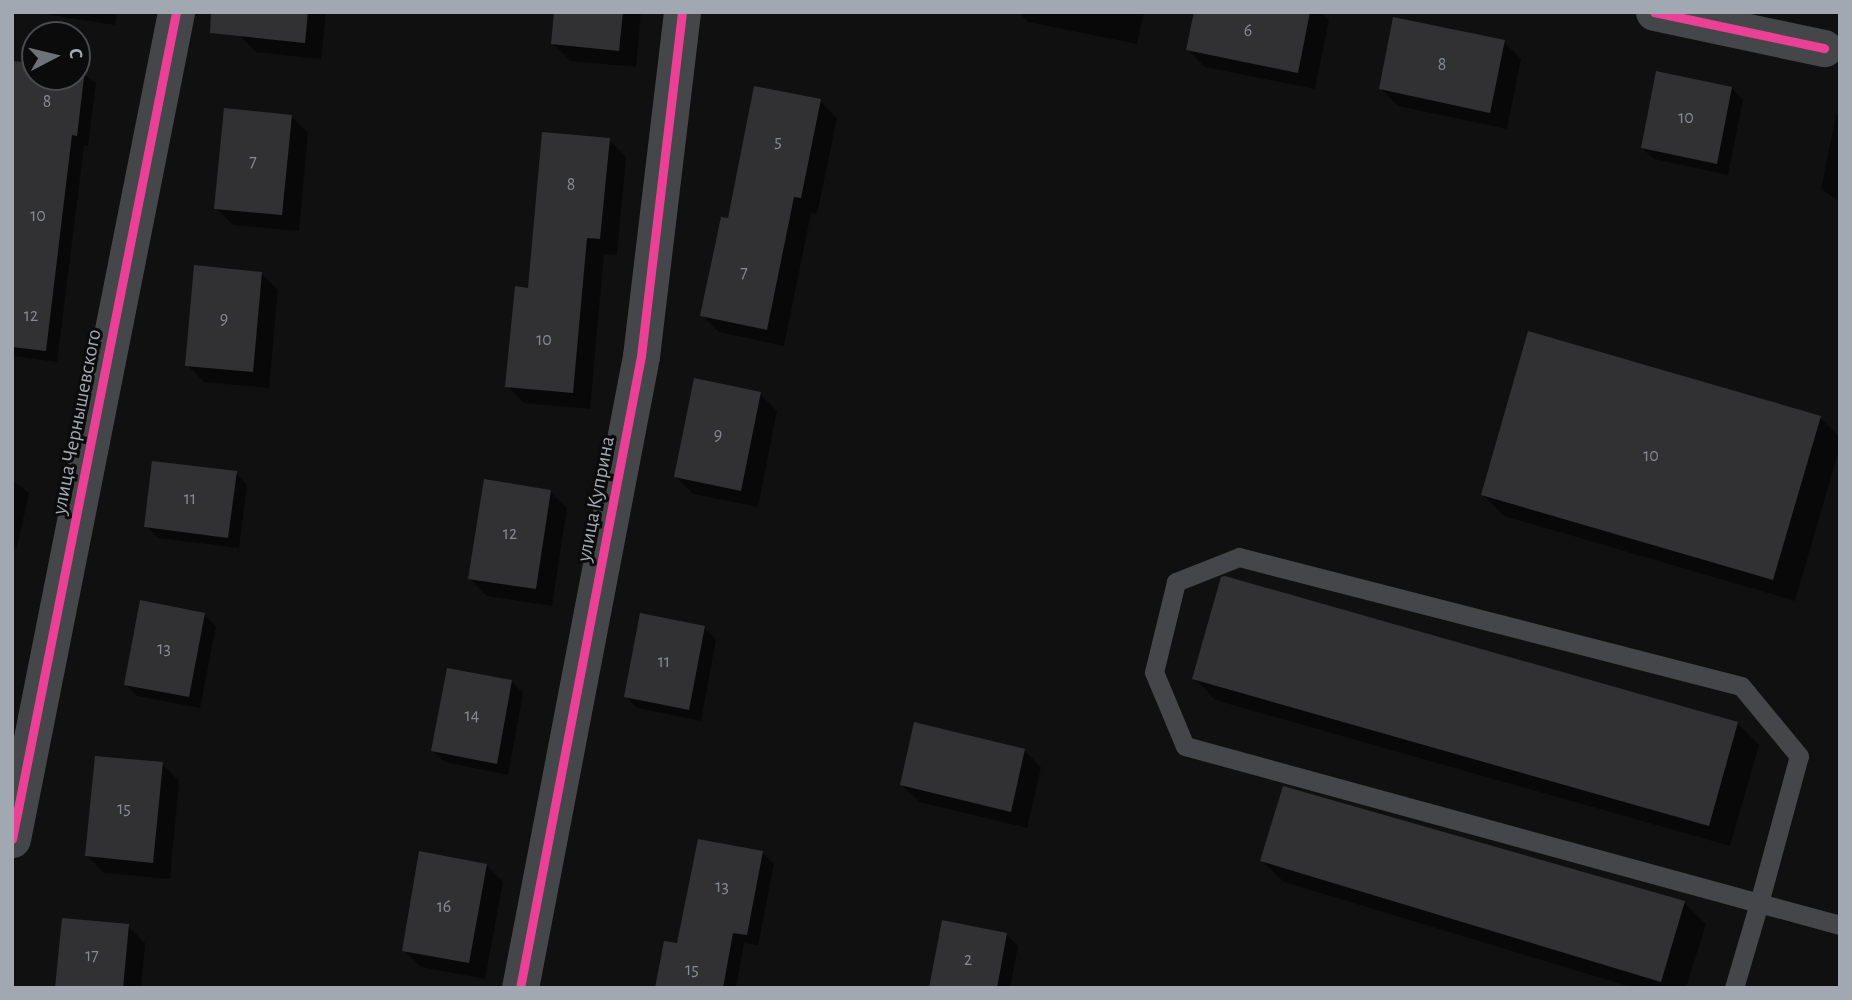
<!DOCTYPE html>
<html>
<head>
<meta charset="utf-8">
<style>
	body { margin:0 }
	#map { position:relative; width:1852px; height:1000px; overflow:hidden; background:#101011; font-family:"Alegreya Sans",sans-serif }
	div>[style] { position:absolute }
	[style*='--x'] { left:calc(var(--x)*1px); top:calc(var(--y)*1px); width:calc(var(--w)*1px); rotate:calc(var(--a)*1deg) }
	.shadow>* { inset:0; background:#0007 }
	.building>* { inset:0; background:#313133 }
	.lane>* { height:19px; margin:-9.5px; padding:0 9.5px; transform-origin:9.5px; border-radius:9.5px; background:#454649 }
	.street>* { height:37px; margin:-18.5px; padding:0 18.5px; transform-origin:18.5px; border-radius:18.5px; background:#454649 }
	.cycleway>* { height:9px; margin:-4.5px; padding:0 4.5px; transform-origin:4.5px; border-radius:4.5px; background:#ea4096 }
	span { translate:-50% -50%; white-space:nowrap; text-align:center; line-height:1.15; -webkit-text-stroke:6px #0b0b0c; paint-order:stroke }
	.number-label { font-size:18px; color:#868a92 }
	.number-label span { -webkit-text-stroke-width:0 }
	.street-label { font-size:21px; color:#a2a8b1 }
	.frame { position:absolute; inset:0; border:14px solid #a2a8b1; pointer-events:none }
	.north { position:absolute; left:21px; top:21px; width:70px; height:70px; box-sizing:border-box; background:#0b0b0c; border:2px solid #474a4e; border-radius:50%; rotate:83deg; font-size:19px; font-weight:700; line-height:28px; text-align:center; color:#a2a8b1 }
	.north::after { content:''; display:block; margin:auto; width:24px; height:32px; background:#6f7379; clip-path:polygon(50% 0,100% 100%,50% 72%,0 100%) }
</style>
</head>
<body>
<div id="map">
	<div class="shadow">
		<i style="clip-path:polygon(30px 12px,117px 12px,115px 25px)"></i>
		<i style="clip-path:polygon(241px 12px,326px 12px,321px 59px,256px 52px,239px 35px)"></i>
		<i style="clip-path:polygon(556px 12px,641px 12px,636px 67px,570px 61px,553px 44px)"></i>
		<i style="clip-path:polygon(1018px 12px,1144px 12px,1137px 44px,1028px 22px)"></i>
		<i style="clip-path:polygon(1196px 12px,1321px 12px,1329px 20px,1315px 89px,1205px 67px,1188px 50px)"></i>
		<i style="clip-path:polygon(1504px 42px,1521px 59px,1507px 129px,1398px 106px,1381px 89px)"></i>
		<i style="clip-path:polygon(12px 62px,35px 65px,35px 77px,77px 77px,77px 70px,96px 83px,88px 146px,84px 146px,57px 362px,12px 356px)"></i>
		<i style="clip-path:polygon(1732px 88px,1743px 100px,1728px 175px,1654px 159px,1642px 148px)"></i>
		<i style="clip-path:polygon(820px 101px,837px 118px,817px 214px,811px 213px,784px 346px,719px 332px,702px 315px,729px 220px)"></i>
		<i style="clip-path:polygon(1836px 114px,1840px 115px,1840px 202px,1821px 189px)"></i>
		<i style="clip-path:polygon(291px 116px,308px 133px,299px 231px,233px 225px,216px 208px)"></i>
		<i style="clip-path:polygon(609px 140px,626px 157px,617px 255px,604px 254px,590px 409px,524px 403px,507px 386px,529px 289px)"></i>
		<i style="clip-path:polygon(261px 273px,278px 290px,269px 388px,204px 382px,187px 365px)"></i>
		<i style="clip-path:polygon(760px 394px,777px 411px,758px 507px,693px 494px,676px 477px)"></i>
		<i style="clip-path:polygon(1820px 418px,1840px 437px,1840px 446px,1795px 601px,1504px 516px,1483px 495px)"></i>
		<i style="clip-path:polygon(236px 473px,247px 485px,239px 548px,158px 538px,146px 526px)"></i>
		<i style="clip-path:polygon(12px 480px,29px 493px,17px 548px,12px 547px)"></i>
		<i style="clip-path:polygon(550px 491px,567px 508px,552px 606px,487px 596px,470px 579px)"></i>
		<i style="clip-path:polygon(204px 615px,216px 626px,200px 708px,137px 696px,125px 684px)"></i>
		<i style="clip-path:polygon(704px 628px,716px 639px,701px 721px,637px 708px,626px 697px)"></i>
		<i style="clip-path:polygon(1194px 678px,1737px 723px,1759px 745px,1730px 846px,1215px 700px)"></i>
		<i style="clip-path:polygon(511px 681px,523px 693px,508px 775px,445px 762px,433px 751px)"></i>
		<i style="clip-path:polygon(1024px 750px,1041px 767px,1027px 828px,919px 802px,902px 785px)"></i>
		<i style="clip-path:polygon(162px 764px,179px 781px,170px 879px,104px 873px,87px 856px)"></i>
		<i style="clip-path:polygon(762px 853px,774px 864px,758px 946px,744px 943px,736px 988px,656px 988px,679px 945px)"></i>
		<i style="clip-path:polygon(1262px 861px,1684px 903px,1706px 924px,1686px 988px,1634px 988px,1284px 882px)"></i>
		<i style="clip-path:polygon(486px 865px,503px 882px,485px 979px,421px 967px,404px 950px)"></i>
		<i style="clip-path:polygon(128px 926px,145px 943px,141px 988px,57px 988px)"></i>
		<i style="clip-path:polygon(1006px 934px,1018px 946px,1010px 988px,930px 988px)"></i>
	</div>
	<div class="building">
		<i style="clip-path:polygon(211px 12px,308px 12px,305px 43px,210px 33px)"></i>
		<i style="clip-path:polygon(554px 12px,623px 12px,619px 51px,551px 44px)"></i>
		<i style="clip-path:polygon(1194px 12px,1310px 12px,1298px 73px,1186px 50px)"></i>
		<i style="clip-path:polygon(1393px 17px,1505px 40px,1490px 113px,1379px 89px)"></i>
		<i style="clip-path:polygon(12px 61px,35px 63px,35px 77px,77px 77px,77px 68px,85px 69px,77px 136px,72px 135px,46px 351px,12px 347px)"></i>
		<i style="clip-path:polygon(1656px 71px,1732px 87px,1717px 164px,1641px 148px)"></i>
		<i style="clip-path:polygon(754px 86px,821px 99px,801px 198px,794px 197px,767px 330px,700px 316px,721px 217px,728px 218px)"></i>
		<i style="clip-path:polygon(224px 108px,292px 115px,282px 215px,214px 209px)"></i>
		<i style="clip-path:polygon(542px 132px,610px 138px,600px 239px,587px 238px,573px 393px,505px 387px,515px 286px,528px 288px)"></i>
		<i style="clip-path:polygon(194px 265px,262px 272px,253px 372px,185px 366px)"></i>
		<i style="clip-path:polygon(1528px 331px,1821px 416px,1773px 580px,1481px 495px)"></i>
		<i style="clip-path:polygon(694px 378px,761px 392px,741px 491px,674px 477px)"></i>
		<i style="clip-path:polygon(152px 461px,237px 471px,228px 538px,144px 527px)"></i>
		<i style="clip-path:polygon(484px 479px,551px 490px,536px 589px,468px 579px)"></i>
		<i style="clip-path:polygon(1225px 576px,1738px 722px,1709px 826px,1192px 679px,1221px 577px)"></i>
		<i style="clip-path:polygon(140px 600px,205px 613px,189px 697px,124px 685px)"></i>
		<i style="clip-path:polygon(640px 613px,705px 626px,689px 710px,624px 697px)"></i>
		<i style="clip-path:polygon(447px 668px,512px 680px,497px 764px,431px 751px)"></i>
		<i style="clip-path:polygon(914px 722px,1025px 749px,1011px 812px,900px 785px)"></i>
		<i style="clip-path:polygon(95px 756px,163px 762px,153px 863px,85px 856px)"></i>
		<i style="clip-path:polygon(1283px 786px,1685px 901px,1661px 982px,1260px 861px)"></i>
		<i style="clip-path:polygon(698px 839px,763px 851px,747px 935px,733px 933px,723px 988px,655px 988px,664px 941px,677px 943px)"></i>
		<i style="clip-path:polygon(419px 851px,487px 864px,469px 963px,402px 951px)"></i>
		<i style="clip-path:polygon(62px 918px,129px 924px,123px 988px,55px 988px)"></i>
		<i style="clip-path:polygon(942px 920px,1007px 933px,997px 988px,929px 988px)"></i>
	</div>
	<div class="lane">
		<i style="--x:1734;--y:988;--w:89;--a:-73.6"></i>
		<i style="--x:1759;--y:903;--w:152;--a:-74.8"></i>
		<i style="--x:1799;--y:756;--w:91;--a:-129.6"></i>
		<i style="--x:1741;--y:686;--w:518;--a:-165.59"></i>
		<i style="--x:1239;--y:557;--w:68;--a:158.4"></i>
		<i style="--x:1176;--y:582;--w:93;--a:103.7"></i>
		<i style="--x:1154;--y:672;--w:80;--a:67.3"></i>
		<i style="--x:1185;--y:746;--w:595;--a:15.3"></i>
		<i style="--x:1759;--y:903;--w:84;--a:15.2"></i>
	</div>
	<div class="street">
		<i style="--x:1654;--y:12;--w:174;--a:12"></i>
		<i style="--x:12;--y:839;--w:843;--a:-78.78"></i>
		<i style="--x:520;--y:988;--w:643;--a:-79.16"></i>
		<i style="--x:641;--y:356;--w:346;--a:-83.2"></i>
	</div>
	<div class="cycleway">
		<i style="--x:1654;--y:12;--w:174;--a:12"></i>
		<i style="--x:12;--y:839;--w:843;--a:-78.78"></i>
		<i style="--x:520;--y:988;--w:643;--a:-79.16"></i>
		<i style="--x:641;--y:356;--w:346;--a:-83.2"></i>
	</div>
	<div class="number-label">
		<span style="left:1248px;top:31px">6</span>
		<span style="left:1442px;top:65px">8</span>
		<span style="left:47px;top:102px">8</span>
		<span style="left:1686px;top:118px">10</span>
		<span style="left:778px;top:142px">5</span>
		<span style="left:253px;top:162px">7</span>
		<span style="left:571px;top:185px">8</span>
		<span style="left:38px;top:216px">10</span>
		<span style="left:744px;top:273px">7</span>
		<span style="left:31px;top:316px">12</span>
		<span style="left:224px;top:319px">9</span>
		<span style="left:544px;top:340px">10</span>
		<span style="left:718px;top:435px">9</span>
		<span style="left:1651px;top:456px">10</span>
		<span style="left:190px;top:499px">11</span>
		<span style="left:510px;top:534px">12</span>
		<span style="left:164px;top:649px">13</span>
		<span style="left:664px;top:662px">11</span>
		<span style="left:472px;top:716px">14</span>
		<span style="left:124px;top:809px">15</span>
		<span style="left:722px;top:887px">13</span>
		<span style="left:444px;top:907px">16</span>
		<span style="left:92px;top:956px">17</span>
		<span style="left:968px;top:960px">2</span>
		<span style="left:692px;top:970px">15</span>
	</div>
	<div class="street-label">
		<span style="left:77px;top:422px;rotate:-79deg">улица Чернышевского</span>
		<span style="left:596px;top:499px;rotate:-79deg">улица Куприна</span>
	</div>
	<div class="frame"></div>
	<div class="north">С</div>
</div>
</body>
</html>
